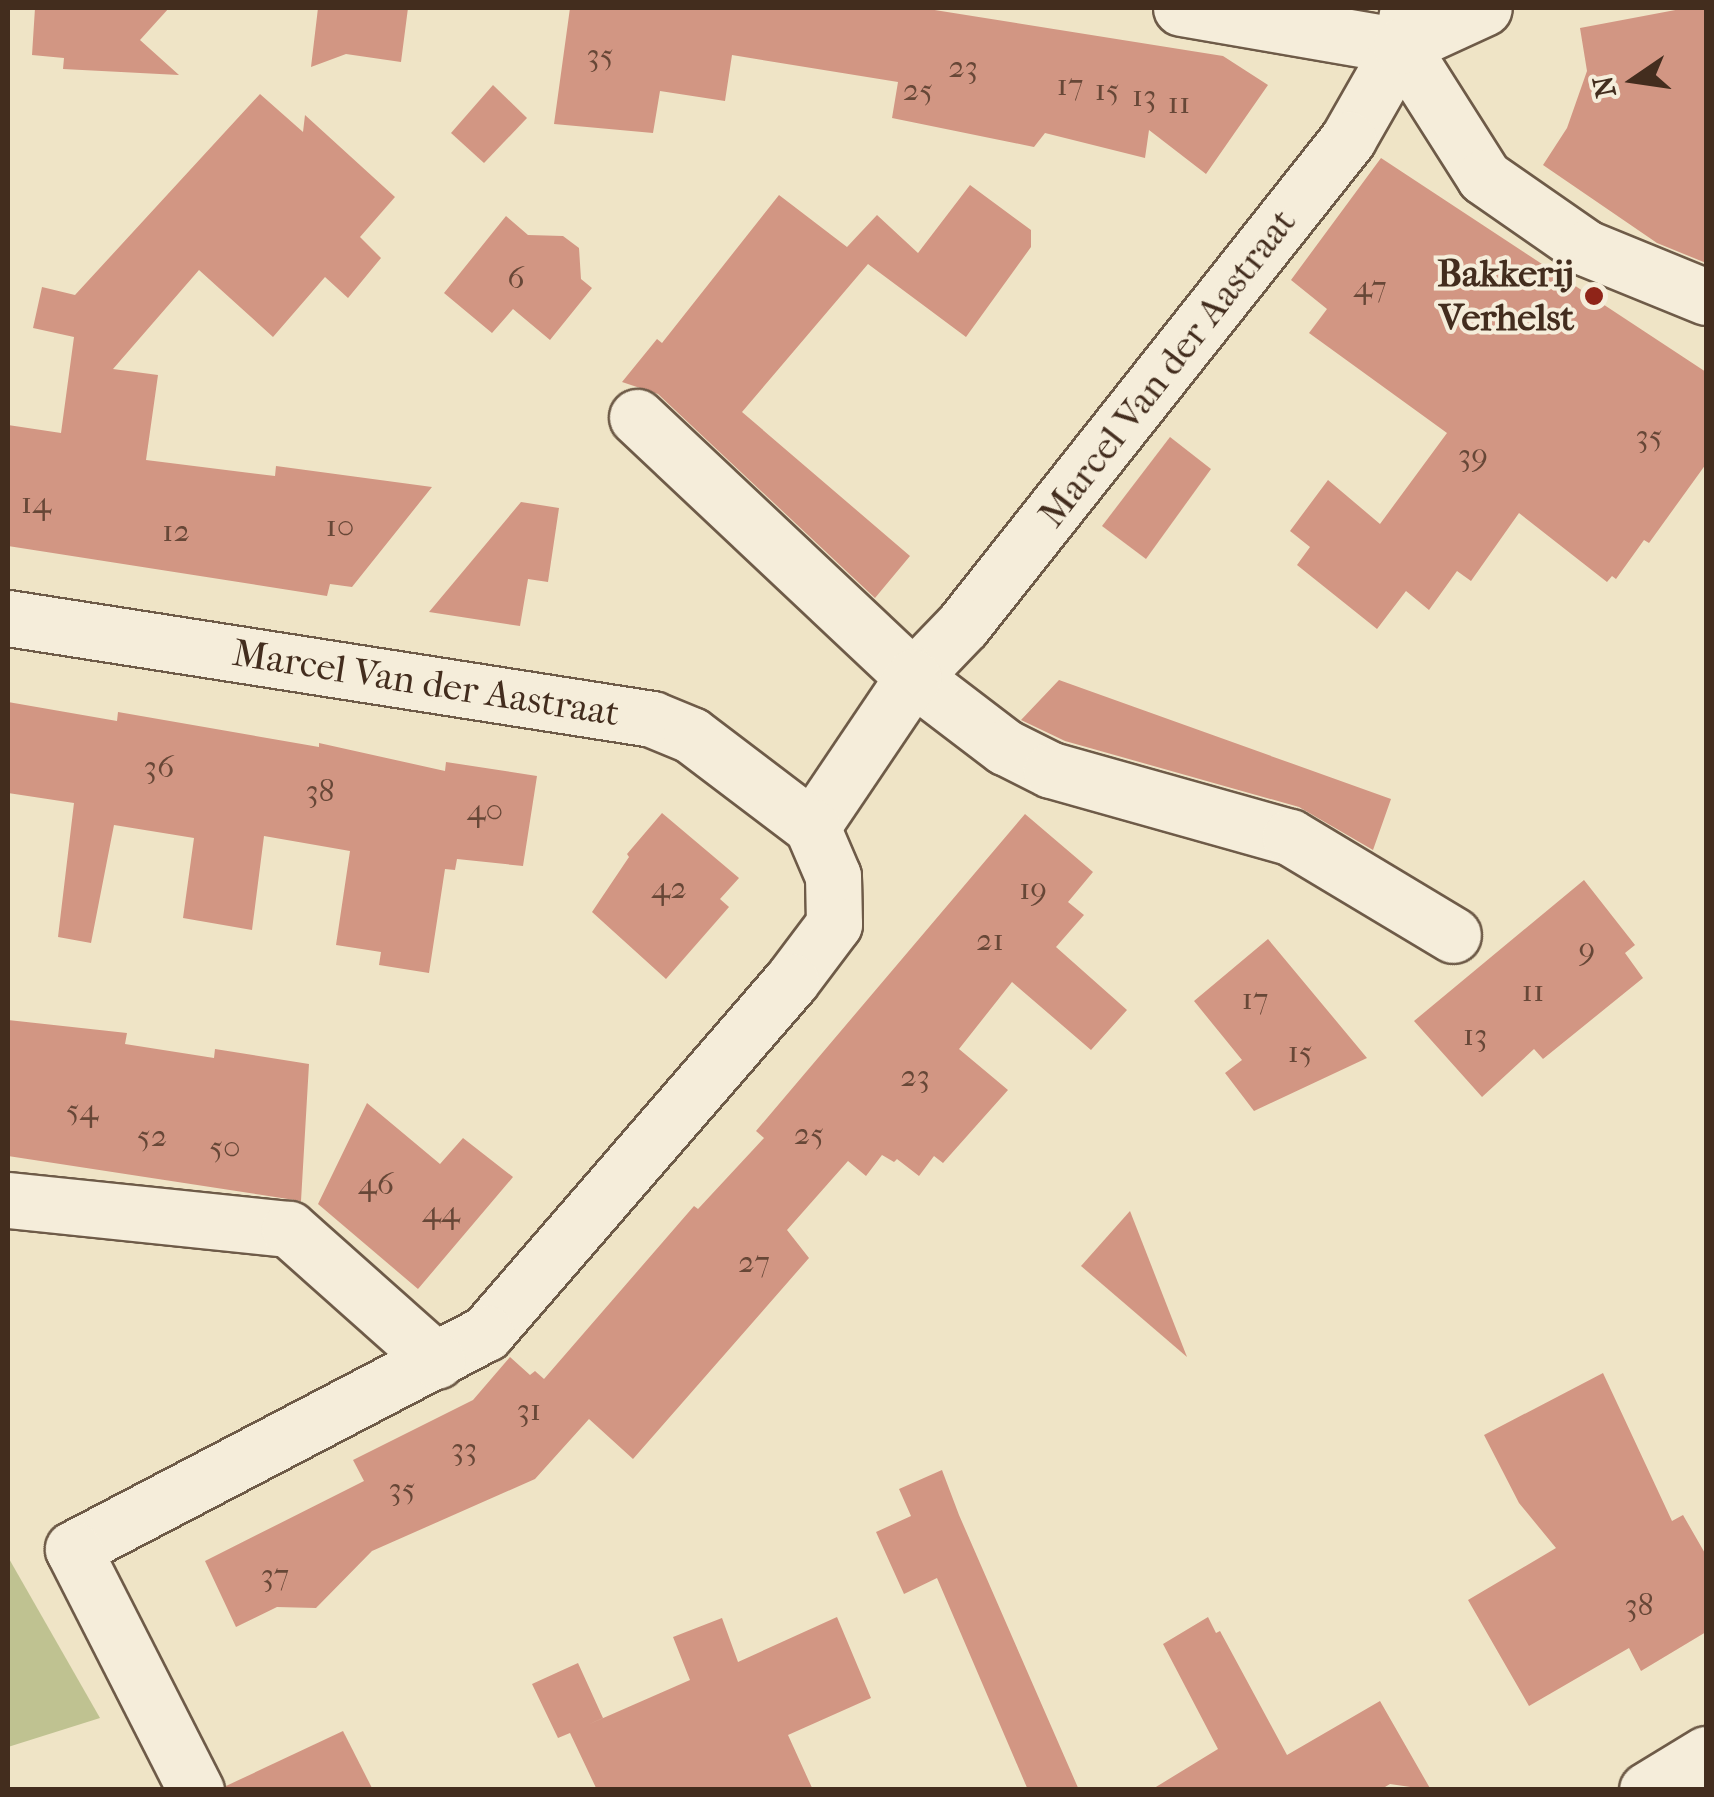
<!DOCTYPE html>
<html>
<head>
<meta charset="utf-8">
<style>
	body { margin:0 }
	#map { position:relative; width:1714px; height:1797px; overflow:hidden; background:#efe4c6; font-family:"IM FELL French Canon",serif }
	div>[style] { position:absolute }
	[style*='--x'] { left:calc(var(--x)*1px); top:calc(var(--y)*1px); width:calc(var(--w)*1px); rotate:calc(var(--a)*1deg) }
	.green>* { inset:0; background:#bfc291 }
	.building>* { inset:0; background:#d29683 }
	.roads { filter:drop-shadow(2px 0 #6e5b48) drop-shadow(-2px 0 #6e5b48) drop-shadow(0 2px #6e5b48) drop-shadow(0 -2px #6e5b48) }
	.minor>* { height:55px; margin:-27.5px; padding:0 27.5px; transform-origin:27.5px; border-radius:27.5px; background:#f5edda }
	.dots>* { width:28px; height:28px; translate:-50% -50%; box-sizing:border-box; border:5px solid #f5edda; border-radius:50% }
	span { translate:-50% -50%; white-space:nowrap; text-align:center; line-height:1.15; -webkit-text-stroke:8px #f5edda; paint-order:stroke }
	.number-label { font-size:32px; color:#674737 }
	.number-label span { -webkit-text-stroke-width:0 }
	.poi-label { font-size:38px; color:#432d1e; font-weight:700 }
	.right { translate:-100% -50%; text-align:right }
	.street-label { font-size:38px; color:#432d1e }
	.frame { position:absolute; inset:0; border:10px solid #432d1e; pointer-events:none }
	.north { position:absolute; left:1584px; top:30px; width:100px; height:100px; -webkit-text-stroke:8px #f5edda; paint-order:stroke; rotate:257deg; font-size:28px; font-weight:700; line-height:40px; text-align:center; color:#432d1e }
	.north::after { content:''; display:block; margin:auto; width:35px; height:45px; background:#432d1e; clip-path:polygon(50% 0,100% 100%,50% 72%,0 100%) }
</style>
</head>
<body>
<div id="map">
	<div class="green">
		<i style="clip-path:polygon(8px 1557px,100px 1718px,8px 1747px)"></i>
	</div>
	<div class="building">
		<i style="clip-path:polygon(35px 8px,169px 8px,140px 40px,179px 75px,63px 69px,64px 58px,32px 55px)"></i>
		<i style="clip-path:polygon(318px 8px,408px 8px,401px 62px,346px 54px,311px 67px)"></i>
		<i style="clip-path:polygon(570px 8px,922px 8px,1223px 56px,1268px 85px,1206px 174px,1149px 130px,1145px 158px,1045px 133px,1034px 147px,892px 118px,898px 82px,732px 55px,725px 101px,660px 91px,653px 133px,554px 124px)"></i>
		<i style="clip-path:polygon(1686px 8px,1706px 8px,1706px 263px,1657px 243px,1543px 165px,1567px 128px,1587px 71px,1580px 28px)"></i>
		<i style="clip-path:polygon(493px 85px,527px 118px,484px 163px,451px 133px)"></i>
		<i style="clip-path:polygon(260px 94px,303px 132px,305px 115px,395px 197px,360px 237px,381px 258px,348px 298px,325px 277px,273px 337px,199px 270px,113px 369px,158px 375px,146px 460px,275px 476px,276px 466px,432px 487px,352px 587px,330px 584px,327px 596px,8px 546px,8px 425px,61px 433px,74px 337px,33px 328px,42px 287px,75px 295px)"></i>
		<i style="clip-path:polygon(1381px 158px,1706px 372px,1706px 464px,1649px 543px,1644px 540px,1616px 579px,1612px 576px,1607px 582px,1519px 513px,1471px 581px,1457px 571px,1429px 610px,1406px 591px,1377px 629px,1297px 565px,1310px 547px,1290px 531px,1328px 480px,1380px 524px,1447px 433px,1309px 333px,1327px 309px,1291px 280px)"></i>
		<i style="clip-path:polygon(970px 185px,1031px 230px,1031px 247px,966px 337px,868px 264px,742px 412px,910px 556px,875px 598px,658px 394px,622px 382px,657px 339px,662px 343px,779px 195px,847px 247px,877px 215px,918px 253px)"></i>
		<i style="clip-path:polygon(506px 216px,528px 235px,563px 236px,579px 248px,581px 279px,592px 288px,550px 340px,513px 309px,492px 333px,444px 293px)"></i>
		<i style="clip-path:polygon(1170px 437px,1211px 469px,1146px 559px,1102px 526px)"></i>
		<i style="clip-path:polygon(521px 502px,559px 508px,548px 582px,528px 579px,520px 626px,429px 612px)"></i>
		<i style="clip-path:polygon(1059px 680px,1391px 799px,1373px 850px,1299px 807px,1065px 741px,1021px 720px)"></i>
		<i style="clip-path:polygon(8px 702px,117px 721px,118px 712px,319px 747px,319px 743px,445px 771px,446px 762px,537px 776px,523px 866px,457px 859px,455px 870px,445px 869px,429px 973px,379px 965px,381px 952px,336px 945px,350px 851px,264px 836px,252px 930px,183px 918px,194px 838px,114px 825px,91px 943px,58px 937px,74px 803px,8px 793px)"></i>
		<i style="clip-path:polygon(662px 813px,739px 878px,720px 899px,729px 907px,666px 979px,592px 912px,629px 857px,627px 854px)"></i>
		<i style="clip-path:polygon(1025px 814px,1093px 872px,1068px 902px,1084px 915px,1056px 947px,1127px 1010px,1091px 1050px,1012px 982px,959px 1049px,1008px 1090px,943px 1163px,934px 1156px,919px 1176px,897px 1159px,894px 1162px,882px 1155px,866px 1176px,848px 1161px,787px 1230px,809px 1258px,633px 1459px,589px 1419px,535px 1479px,372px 1551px,316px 1608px,277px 1607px,236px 1627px,205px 1561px,364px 1481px,353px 1460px,473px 1400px,510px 1357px,530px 1375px,535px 1371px,544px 1379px,694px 1206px,698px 1209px,764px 1138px,756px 1131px)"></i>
		<i style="clip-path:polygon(1584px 880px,1635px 945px,1625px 953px,1643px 978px,1543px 1059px,1534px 1049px,1482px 1097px,1414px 1021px)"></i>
		<i style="clip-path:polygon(1268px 939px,1367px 1058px,1254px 1111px,1225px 1073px,1242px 1060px,1194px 1001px)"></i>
		<i style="clip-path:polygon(8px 1020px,127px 1033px,125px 1044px,214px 1058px,215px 1049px,309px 1064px,301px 1201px,8px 1156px)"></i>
		<i style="clip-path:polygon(367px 1103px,440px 1164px,463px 1138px,513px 1177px,418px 1289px,318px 1204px)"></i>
		<i style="clip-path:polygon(1130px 1211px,1187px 1357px,1081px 1266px)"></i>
		<i style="clip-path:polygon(1603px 1373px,1672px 1521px,1683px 1515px,1706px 1555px,1706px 1632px,1641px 1671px,1629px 1648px,1529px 1706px,1468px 1600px,1556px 1548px,1519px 1503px,1484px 1435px)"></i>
		<i style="clip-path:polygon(942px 1470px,959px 1515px,1079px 1790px,1028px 1790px,937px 1578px,904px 1594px,876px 1532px,911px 1516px,899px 1489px)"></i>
		<i style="clip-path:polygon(837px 1617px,871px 1698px,788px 1735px,813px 1790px,597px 1790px,570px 1733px,558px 1738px,532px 1684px,578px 1663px,603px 1718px,585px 1726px,690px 1680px,673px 1637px,722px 1618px,738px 1662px)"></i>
		<i style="clip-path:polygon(1208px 1617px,1216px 1633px,1220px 1631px,1287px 1755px,1380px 1701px,1431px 1790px,1390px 1784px,1380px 1790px,1151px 1790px,1218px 1749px,1163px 1644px)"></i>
		<i style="clip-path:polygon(343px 1731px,373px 1790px,227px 1790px,226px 1786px)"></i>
	</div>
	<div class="roads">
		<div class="minor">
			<i style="--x:1181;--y:8;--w:223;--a:9.8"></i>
			<i style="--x:1408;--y:8;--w:39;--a:100"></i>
			<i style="--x:1401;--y:46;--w:107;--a:119.7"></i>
			<i style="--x:1348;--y:139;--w:620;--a:128.39"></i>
			<i style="--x:963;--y:625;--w:72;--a:133.9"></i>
			<i style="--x:913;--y:677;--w:116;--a:37.3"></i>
			<i style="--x:1005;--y:747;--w:51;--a:26.6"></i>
			<i style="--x:1051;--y:770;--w:248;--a:15.7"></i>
			<i style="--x:1290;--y:837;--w:190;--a:31"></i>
			<i style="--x:1401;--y:46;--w:155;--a:57.6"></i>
			<i style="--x:1484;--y:177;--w:124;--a:34.8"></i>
			<i style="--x:1586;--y:248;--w:130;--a:22.2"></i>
			<i style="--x:1401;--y:46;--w:91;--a:-24.6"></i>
			<i style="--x:637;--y:417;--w:379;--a:43.3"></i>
			<i style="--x:913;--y:677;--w:181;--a:124"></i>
			<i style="--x:8;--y:618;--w:652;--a:8.91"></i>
			<i style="--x:652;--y:719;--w:42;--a:22.3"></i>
			<i style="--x:691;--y:735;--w:152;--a:37.2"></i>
			<i style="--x:812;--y:827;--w:53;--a:66.8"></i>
			<i style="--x:833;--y:876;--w:48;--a:88.8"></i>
			<i style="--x:834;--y:924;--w:71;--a:127"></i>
			<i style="--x:791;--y:981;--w:466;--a:130.9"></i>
			<i style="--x:486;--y:1333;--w:466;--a:152.4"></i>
			<i style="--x:73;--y:1549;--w:271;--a:63"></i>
			<i style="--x:8;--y:1200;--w:282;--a:5.9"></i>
			<i style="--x:289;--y:1229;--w:198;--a:41.7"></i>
			<i style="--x:1647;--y:1790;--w:69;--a:-31.4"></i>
		</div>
	</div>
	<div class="dots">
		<i style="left:1594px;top:296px;background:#8f2418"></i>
	</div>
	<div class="number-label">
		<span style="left:600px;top:55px">35</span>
		<span style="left:963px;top:67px">23</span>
		<span style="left:1070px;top:85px">17</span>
		<span style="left:918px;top:90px">25</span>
		<span style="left:1107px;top:90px">15</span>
		<span style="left:1144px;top:96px">13</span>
		<span style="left:1179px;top:103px">11</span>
		<span style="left:516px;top:278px">6</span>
		<span style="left:1370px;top:287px">47</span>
		<span style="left:1649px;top:436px">35</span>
		<span style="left:1473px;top:455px">39</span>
		<span style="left:36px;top:503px">14</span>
		<span style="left:340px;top:526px">10</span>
		<span style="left:176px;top:531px">12</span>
		<span style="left:159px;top:767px">36</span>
		<span style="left:320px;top:791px">38</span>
		<span style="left:485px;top:810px">40</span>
		<span style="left:669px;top:888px">42</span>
		<span style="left:1033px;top:889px">19</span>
		<span style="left:990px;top:940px">21</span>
		<span style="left:1587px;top:949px">9</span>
		<span style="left:1533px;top:991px">11</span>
		<span style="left:1255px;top:999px">17</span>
		<span style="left:1475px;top:1035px">13</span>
		<span style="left:1300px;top:1052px">15</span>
		<span style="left:915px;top:1076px">23</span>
		<span style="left:82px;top:1110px">54</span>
		<span style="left:809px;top:1134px">25</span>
		<span style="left:152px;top:1136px">52</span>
		<span style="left:225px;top:1147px">50</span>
		<span style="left:376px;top:1184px">46</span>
		<span style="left:441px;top:1212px">44</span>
		<span style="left:754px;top:1262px">27</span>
		<span style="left:529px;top:1410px">31</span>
		<span style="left:464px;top:1449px">33</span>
		<span style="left:402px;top:1489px">35</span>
		<span style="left:275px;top:1575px">37</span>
		<span style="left:1639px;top:1605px">38</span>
	</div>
	<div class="poi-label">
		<span class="right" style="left:1574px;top:296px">Bakkerij<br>Verhelst</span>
	</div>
	<div class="street-label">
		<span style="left:1167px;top:368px;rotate:-52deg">Marcel Van der Aastraat</span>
		<span style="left:426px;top:683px;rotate:9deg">Marcel Van der Aastraat</span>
	</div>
	<div class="frame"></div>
	<div class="north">N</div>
</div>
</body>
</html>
